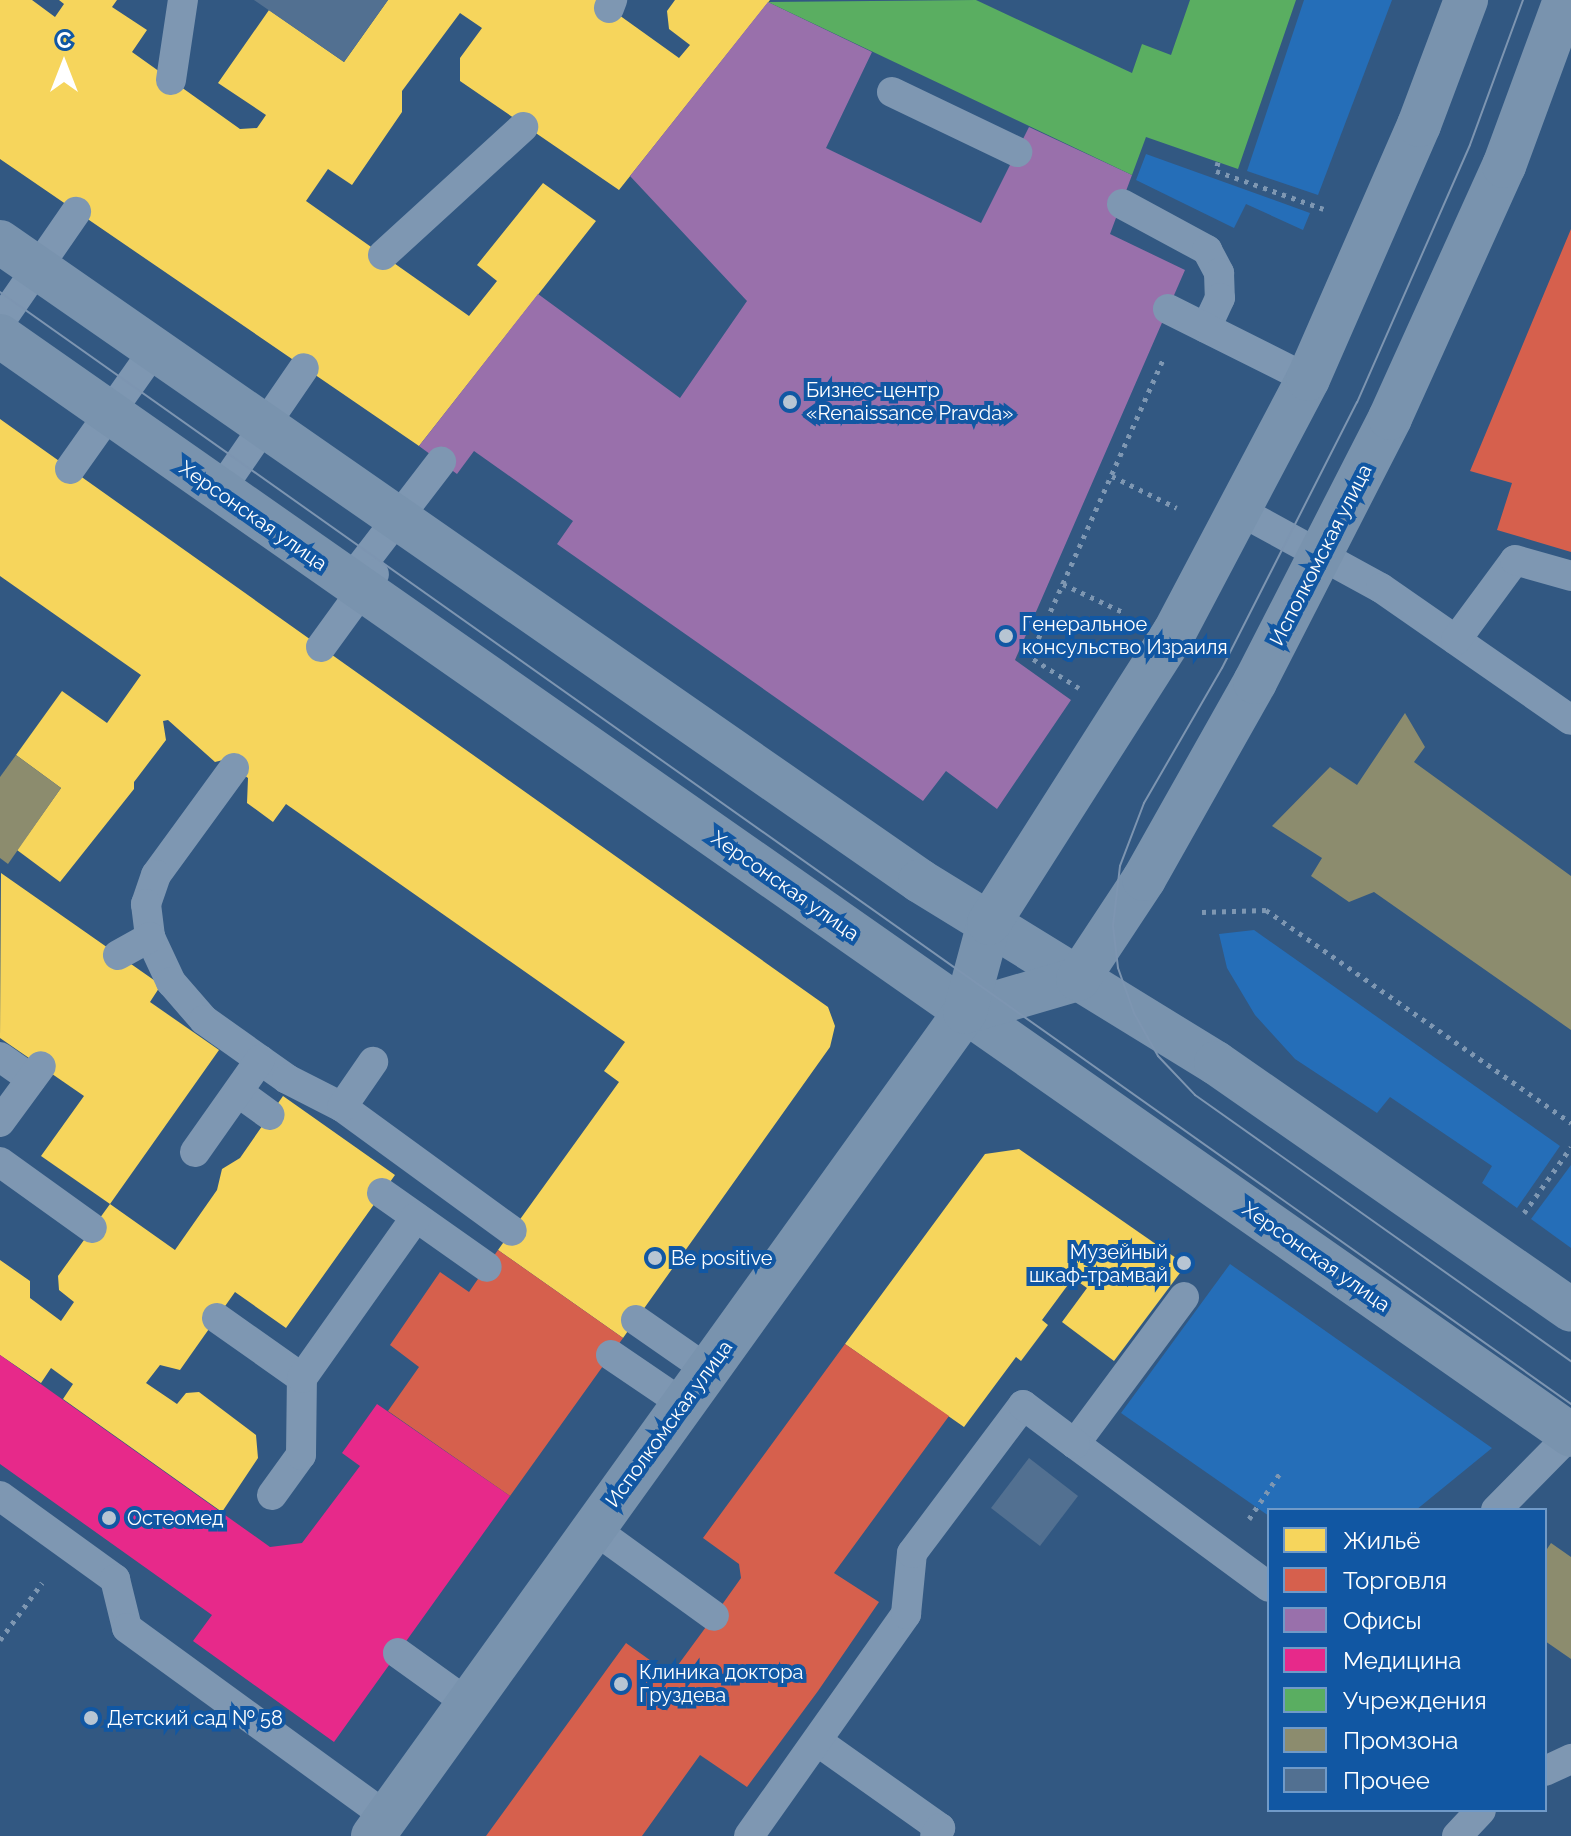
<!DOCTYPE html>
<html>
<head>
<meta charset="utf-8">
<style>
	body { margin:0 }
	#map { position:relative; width:1571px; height:1836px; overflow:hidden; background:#325882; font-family:Raleway,sans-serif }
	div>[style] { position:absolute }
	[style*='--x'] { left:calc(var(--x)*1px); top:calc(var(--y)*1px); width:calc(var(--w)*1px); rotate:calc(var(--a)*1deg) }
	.green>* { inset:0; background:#256eb8 }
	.homes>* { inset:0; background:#f6d55c }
	.shops>* { inset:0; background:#d6604d }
	.offices>* { inset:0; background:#9970ab }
	.health>* { inset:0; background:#e7298a }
	.public>* { inset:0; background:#5aae61 }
	.industry>* { inset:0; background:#8c8c6e }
	.building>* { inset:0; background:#527091 }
	.path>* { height:5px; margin-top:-2.5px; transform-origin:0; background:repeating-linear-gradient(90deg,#7e97b2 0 4px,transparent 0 10px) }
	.lane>* { height:30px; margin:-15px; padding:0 15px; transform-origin:15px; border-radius:15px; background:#7e97b2 }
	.secondary>* { height:44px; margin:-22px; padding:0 22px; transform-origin:22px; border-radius:22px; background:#7993ae }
	.tram>* { height:2px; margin:-1px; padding:0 1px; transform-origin:1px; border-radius:1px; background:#7d95b1 }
	.dots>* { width:22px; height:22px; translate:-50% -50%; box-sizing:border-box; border:4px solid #1157a3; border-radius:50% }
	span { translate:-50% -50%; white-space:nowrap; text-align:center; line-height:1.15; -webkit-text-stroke:8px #1157a3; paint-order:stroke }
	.poi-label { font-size:20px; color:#fff }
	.left { translate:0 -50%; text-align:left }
	.right { translate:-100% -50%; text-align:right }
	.street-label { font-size:20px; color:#fff }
	.legend { position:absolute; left:1267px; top:1508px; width:280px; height:304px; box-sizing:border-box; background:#1157a3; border:2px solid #709ac8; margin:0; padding:10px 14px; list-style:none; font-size:24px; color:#fff }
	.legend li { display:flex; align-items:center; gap:16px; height:40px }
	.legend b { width:40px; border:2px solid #709ac8 }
	.north { position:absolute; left:24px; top:24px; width:80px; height:80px; -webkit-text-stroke:6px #1157a3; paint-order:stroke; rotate:0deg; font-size:22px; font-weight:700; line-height:32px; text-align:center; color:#fff }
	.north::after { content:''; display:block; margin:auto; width:28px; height:36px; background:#fff; clip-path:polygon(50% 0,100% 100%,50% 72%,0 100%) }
</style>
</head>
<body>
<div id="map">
	<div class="green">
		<i style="clip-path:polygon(1304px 0,1392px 0,1318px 195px,1247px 171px)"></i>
		<i style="clip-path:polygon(1146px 154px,1310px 213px,1303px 230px,1246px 204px,1234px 228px,1136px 180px)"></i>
		<i style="clip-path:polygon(1254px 930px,1560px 1146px,1517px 1208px,1482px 1183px,1492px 1166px,1390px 1097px,1377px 1113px,1295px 1059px,1255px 1015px,1227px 968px,1219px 934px)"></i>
		<i style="clip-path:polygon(1571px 1165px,1571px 1248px,1531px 1219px)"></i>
		<i style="clip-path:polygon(1230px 1264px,1492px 1448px,1416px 1510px,1269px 1510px,1269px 1516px,1121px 1413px)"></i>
	</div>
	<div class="homes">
		<i style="clip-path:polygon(0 0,32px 0,55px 17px,64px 4px,59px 0,117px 0,112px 7px,147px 30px,132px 52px,240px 129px,257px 128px,266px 115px,218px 83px,269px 10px,344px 62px,388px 0,598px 0,679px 58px,690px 45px,669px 29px,667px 11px,675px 0,770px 0,619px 190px,460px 81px,460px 58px,482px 28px,460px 13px,402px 91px,402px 112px,352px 185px,328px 169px,306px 201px,469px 316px,497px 281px,477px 265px,543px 183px,596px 221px,419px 446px,0 159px)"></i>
		<i style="clip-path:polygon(0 419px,828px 1007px,835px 1026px,830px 1047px,623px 1338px,498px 1250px,619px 1082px,604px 1071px,625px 1042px,286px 804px,273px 822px,247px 803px,248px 778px,223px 760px,215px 762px,168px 720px,163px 721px,166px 740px,134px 782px,134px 789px,60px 882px,17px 850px,61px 788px,16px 755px,62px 691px,107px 723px,141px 675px,0 576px)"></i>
		<i style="clip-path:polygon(1px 873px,161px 985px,150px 1002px,219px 1050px,110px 1204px,41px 1156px,84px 1096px,0 1038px)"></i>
		<i style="clip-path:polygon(283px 1096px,395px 1175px,286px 1328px,235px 1292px,180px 1370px,160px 1365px,146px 1383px,177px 1404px,186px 1393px,199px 1392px,256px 1435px,258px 1458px,222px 1512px,63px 1399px,73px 1384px,51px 1368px,41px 1383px,0 1355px,0 1260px,30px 1281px,30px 1298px,61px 1321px,74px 1302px,59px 1290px,58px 1276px,110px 1204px,175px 1250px,217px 1190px,222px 1169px,240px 1158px)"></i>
		<i style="clip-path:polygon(1019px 1149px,1186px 1265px,1114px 1361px,1062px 1322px,1087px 1288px,1073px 1278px,1042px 1320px,1048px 1325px,1021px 1361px,1016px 1357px,964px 1427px,845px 1344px,985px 1154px)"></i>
	</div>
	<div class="shops">
		<i style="clip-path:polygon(1571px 229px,1571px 552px,1497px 530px,1512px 483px,1470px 471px)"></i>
		<i style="clip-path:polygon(498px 1250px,623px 1338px,510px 1496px,388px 1411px,419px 1367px,390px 1345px,440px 1272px,469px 1292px)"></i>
		<i style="clip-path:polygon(845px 1344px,949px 1416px,834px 1573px,879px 1602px,818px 1691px,747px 1787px,700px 1755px,642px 1836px,486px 1836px,626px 1643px,661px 1668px,678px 1665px,714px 1616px,741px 1578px,739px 1564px,703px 1538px)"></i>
	</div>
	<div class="offices">
		<i style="clip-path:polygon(768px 2px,872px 52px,826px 148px,981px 223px,1029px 127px,1132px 175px,1110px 234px,1185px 270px,1015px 660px,1071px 700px,997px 809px,946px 771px,923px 801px,557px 544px,573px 521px,474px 451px,457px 474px,419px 446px,538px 294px,680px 398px,747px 301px,630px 176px)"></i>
	</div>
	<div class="health">
		<i style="clip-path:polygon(0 1355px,270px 1547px,302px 1543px,360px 1466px,342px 1453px,377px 1404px,510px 1496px,334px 1742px,193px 1641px,212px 1615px,0 1464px)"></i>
	</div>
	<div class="public">
		<i style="clip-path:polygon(976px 0,1132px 73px,1142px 44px,1171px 55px,1190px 0,1296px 0,1238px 169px,1146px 137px,1132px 175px,768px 2px)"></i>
	</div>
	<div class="industry">
		<i style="clip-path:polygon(1405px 713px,1425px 747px,1414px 762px,1571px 876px,1571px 1030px,1374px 892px,1349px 902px,1311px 876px,1322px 858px,1272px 826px,1330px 767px,1357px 785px)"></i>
		<i style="clip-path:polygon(16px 755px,61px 788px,8px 864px,0 858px,0 777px)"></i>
		<i style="clip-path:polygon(1551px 1543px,1571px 1557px,1571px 1659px,1545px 1641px,1545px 1552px)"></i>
	</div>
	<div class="building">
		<i style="clip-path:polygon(254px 0,388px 0,344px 62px)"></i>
		<i style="clip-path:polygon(1029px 1458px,1078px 1496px,1040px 1546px,991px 1508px)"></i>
	</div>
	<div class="path">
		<i style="--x:1218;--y:162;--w:9;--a:103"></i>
		<i style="--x:1216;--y:171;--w:114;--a:19.4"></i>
		<i style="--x:1112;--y:476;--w:72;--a:26.2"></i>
		<i style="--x:1063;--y:584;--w:66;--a:25"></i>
		<i style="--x:1079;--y:688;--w:58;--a:-147.7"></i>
		<i style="--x:1030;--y:657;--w:328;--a:-65.9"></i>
		<i style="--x:1202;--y:912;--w:64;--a:-1.8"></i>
		<i style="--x:1266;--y:910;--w:372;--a:34.9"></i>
		<i style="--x:1524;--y:1213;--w:81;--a:-54.5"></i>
		<i style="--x:1249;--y:1519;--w:59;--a:-56"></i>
		<i style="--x:0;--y:1640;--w:71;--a:-53.6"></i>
	</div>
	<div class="lane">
		<i style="--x:609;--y:8;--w:9;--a:-69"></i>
		<i style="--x:171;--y:80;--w:81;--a:-81.5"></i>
		<i style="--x:892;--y:92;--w:139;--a:25.6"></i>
		<i style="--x:1122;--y:204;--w:97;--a:28.4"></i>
		<i style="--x:1207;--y:250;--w:26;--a:62"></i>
		<i style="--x:1219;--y:273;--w:25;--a:88"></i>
		<i style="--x:1220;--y:298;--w:33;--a:115"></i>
		<i style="--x:383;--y:255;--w:190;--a:-42.4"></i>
		<i style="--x:1168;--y:309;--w:157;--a:26.6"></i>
		<i style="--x:0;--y:322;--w:134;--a:-55.4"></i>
		<i style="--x:70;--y:469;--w:147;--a:-54.7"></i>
		<i style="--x:219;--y:492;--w:150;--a:-55.6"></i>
		<i style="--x:1242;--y:512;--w:158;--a:28.7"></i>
		<i style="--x:1381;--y:588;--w:231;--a:34.8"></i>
		<i style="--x:348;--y:583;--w:153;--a:-52.5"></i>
		<i style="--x:1456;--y:640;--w:99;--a:-53.6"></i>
		<i style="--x:1515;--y:560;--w:58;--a:15.9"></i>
		<i style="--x:321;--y:647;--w:90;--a:-54"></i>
		<i style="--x:234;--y:768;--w:132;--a:126.1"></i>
		<i style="--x:156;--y:875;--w:31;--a:109"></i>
		<i style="--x:146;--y:904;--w:33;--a:83"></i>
		<i style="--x:150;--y:937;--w:50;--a:65"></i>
		<i style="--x:171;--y:982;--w:50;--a:49"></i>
		<i style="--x:204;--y:1020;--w:102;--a:35.4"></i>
		<i style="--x:287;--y:1079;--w:62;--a:27"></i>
		<i style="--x:342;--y:1107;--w:210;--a:36.1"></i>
		<i style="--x:118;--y:955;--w:37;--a:-29"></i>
		<i style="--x:0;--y:1057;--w:38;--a:35"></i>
		<i style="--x:238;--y:1092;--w:39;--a:36"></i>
		<i style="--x:342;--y:1107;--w:55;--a:-55.4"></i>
		<i style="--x:0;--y:1122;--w:69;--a:-53.8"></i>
		<i style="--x:195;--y:1152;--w:113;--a:-54.8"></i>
		<i style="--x:0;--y:1162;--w:113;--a:35.7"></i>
		<i style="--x:382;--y:1193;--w:128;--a:35.2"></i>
		<i style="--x:1184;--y:1297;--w:183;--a:126.6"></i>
		<i style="--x:1075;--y:1444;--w:241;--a:36.4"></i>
		<i style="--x:217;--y:1318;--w:104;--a:35.2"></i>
		<i style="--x:636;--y:1320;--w:88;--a:34.8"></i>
		<i style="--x:611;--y:1355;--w:87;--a:34.2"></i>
		<i style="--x:272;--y:1495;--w:49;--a:-54.1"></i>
		<i style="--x:301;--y:1455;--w:77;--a:-89.3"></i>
		<i style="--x:302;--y:1378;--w:197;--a:-54.7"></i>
		<i style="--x:0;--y:1496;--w:142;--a:35.8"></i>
		<i style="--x:115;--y:1579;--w:50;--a:76.2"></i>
		<i style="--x:127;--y:1628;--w:321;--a:36"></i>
		<i style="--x:1496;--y:1510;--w:105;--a:-45.4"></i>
		<i style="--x:594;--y:1529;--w:148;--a:35.9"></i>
		<i style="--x:398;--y:1653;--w:87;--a:35.7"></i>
		<i style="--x:817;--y:1741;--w:151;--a:35.3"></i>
		<i style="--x:940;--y:1828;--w:9;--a:122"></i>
		<i style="--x:1545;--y:1771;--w:29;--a:-25"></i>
		<i style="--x:749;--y:1836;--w:272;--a:-54.7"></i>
		<i style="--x:906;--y:1614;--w:61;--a:-84.4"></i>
		<i style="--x:912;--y:1553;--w:185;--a:-53.1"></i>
		<i style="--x:1023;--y:1405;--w:65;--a:36.9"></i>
		<i style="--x:1457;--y:1836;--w:35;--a:-47"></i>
	</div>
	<div class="secondary">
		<i style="--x:0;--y:242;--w:1120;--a:34.78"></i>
		<i style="--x:920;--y:881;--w:347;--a:31.6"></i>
		<i style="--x:1216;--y:1063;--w:432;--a:34.8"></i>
		<i style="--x:0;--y:336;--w:1917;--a:34.97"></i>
		<i style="--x:965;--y:1012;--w:118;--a:-16.3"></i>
		<i style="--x:1078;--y:979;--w:120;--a:-56.6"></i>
		<i style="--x:1144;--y:879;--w:226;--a:-60.6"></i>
		<i style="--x:1255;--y:682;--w:297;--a:-62.9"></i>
		<i style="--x:1390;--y:418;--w:277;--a:-65.7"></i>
		<i style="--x:1504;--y:166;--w:177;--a:-69.8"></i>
		<i style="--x:373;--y:1836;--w:1015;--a:-54.3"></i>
		<i style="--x:965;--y:1012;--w:92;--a:-74.9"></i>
		<i style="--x:989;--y:923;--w:344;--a:-57.5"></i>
		<i style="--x:1174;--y:633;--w:287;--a:-62.2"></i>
		<i style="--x:1308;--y:379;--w:277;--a:-66.4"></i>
		<i style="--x:1419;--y:125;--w:134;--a:-69.4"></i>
	</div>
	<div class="tram">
		<i style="--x:1523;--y:0;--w:154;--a:110.1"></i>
		<i style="--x:1470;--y:145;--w:281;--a:113.7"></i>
		<i style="--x:1357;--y:402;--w:298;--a:116.9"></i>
		<i style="--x:1222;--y:668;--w:156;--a:120"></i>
		<i style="--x:1144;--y:803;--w:67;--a:110.9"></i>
		<i style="--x:1120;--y:866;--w:60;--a:96.7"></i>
		<i style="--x:1113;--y:926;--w:42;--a:83.2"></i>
		<i style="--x:1118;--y:968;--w:48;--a:70.4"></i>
		<i style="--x:1134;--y:1013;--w:49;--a:60.8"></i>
		<i style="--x:1158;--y:1056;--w:54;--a:46.5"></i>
		<i style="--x:1195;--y:1095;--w:461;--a:35.3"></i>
		<i style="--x:0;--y:292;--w:1925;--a:35.29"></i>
	</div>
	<div class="dots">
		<i style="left:790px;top:402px;background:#b7c5d3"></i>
		<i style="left:1006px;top:636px;background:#b7c5d3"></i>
		<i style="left:655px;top:1258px;background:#b7c5d3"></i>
		<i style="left:1184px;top:1263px;background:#b7c5d3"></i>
		<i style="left:109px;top:1518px;background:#b7c5d3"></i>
		<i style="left:621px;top:1684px;background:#b7c5d3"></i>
		<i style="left:91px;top:1718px;background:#b7c5d3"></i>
	</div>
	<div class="poi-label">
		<span class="left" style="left:806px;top:402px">Бизнес-центр<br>«Renaissance Pravda»</span>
		<span class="left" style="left:1022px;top:636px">Генеральное<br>консульство Израиля</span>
		<span class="right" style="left:1168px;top:1264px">Музейный<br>шкаф-трамвай</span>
		<span class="left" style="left:671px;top:1258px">Be positive</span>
		<span class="left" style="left:127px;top:1518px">Остеомед</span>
		<span class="left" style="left:639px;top:1684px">Клиника доктора<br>Груздева</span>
		<span class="left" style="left:107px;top:1718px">Детский сад № 58</span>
	</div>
	<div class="street-label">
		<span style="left:253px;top:516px;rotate:35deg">Херсонская улица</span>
		<span style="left:1321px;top:555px;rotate:-63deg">Исполкомская улица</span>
		<span style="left:785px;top:886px;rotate:35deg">Херсонская улица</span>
		<span style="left:1316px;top:1257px;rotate:35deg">Херсонская улица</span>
		<span style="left:669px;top:1424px;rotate:-54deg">Исполкомская улица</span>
	</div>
	<ul class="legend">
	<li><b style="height:22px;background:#f6d55c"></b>Жильё</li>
	<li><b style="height:22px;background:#d6604d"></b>Торговля</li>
	<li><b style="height:22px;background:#9970ab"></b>Офисы</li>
	<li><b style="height:22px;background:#e7298a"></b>Медицина</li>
	<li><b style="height:22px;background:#5aae61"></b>Учреждения</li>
	<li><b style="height:22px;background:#8c8c6e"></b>Промзона</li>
	<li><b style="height:22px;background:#527091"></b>Прочее</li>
	</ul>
	<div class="north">С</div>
</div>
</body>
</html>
